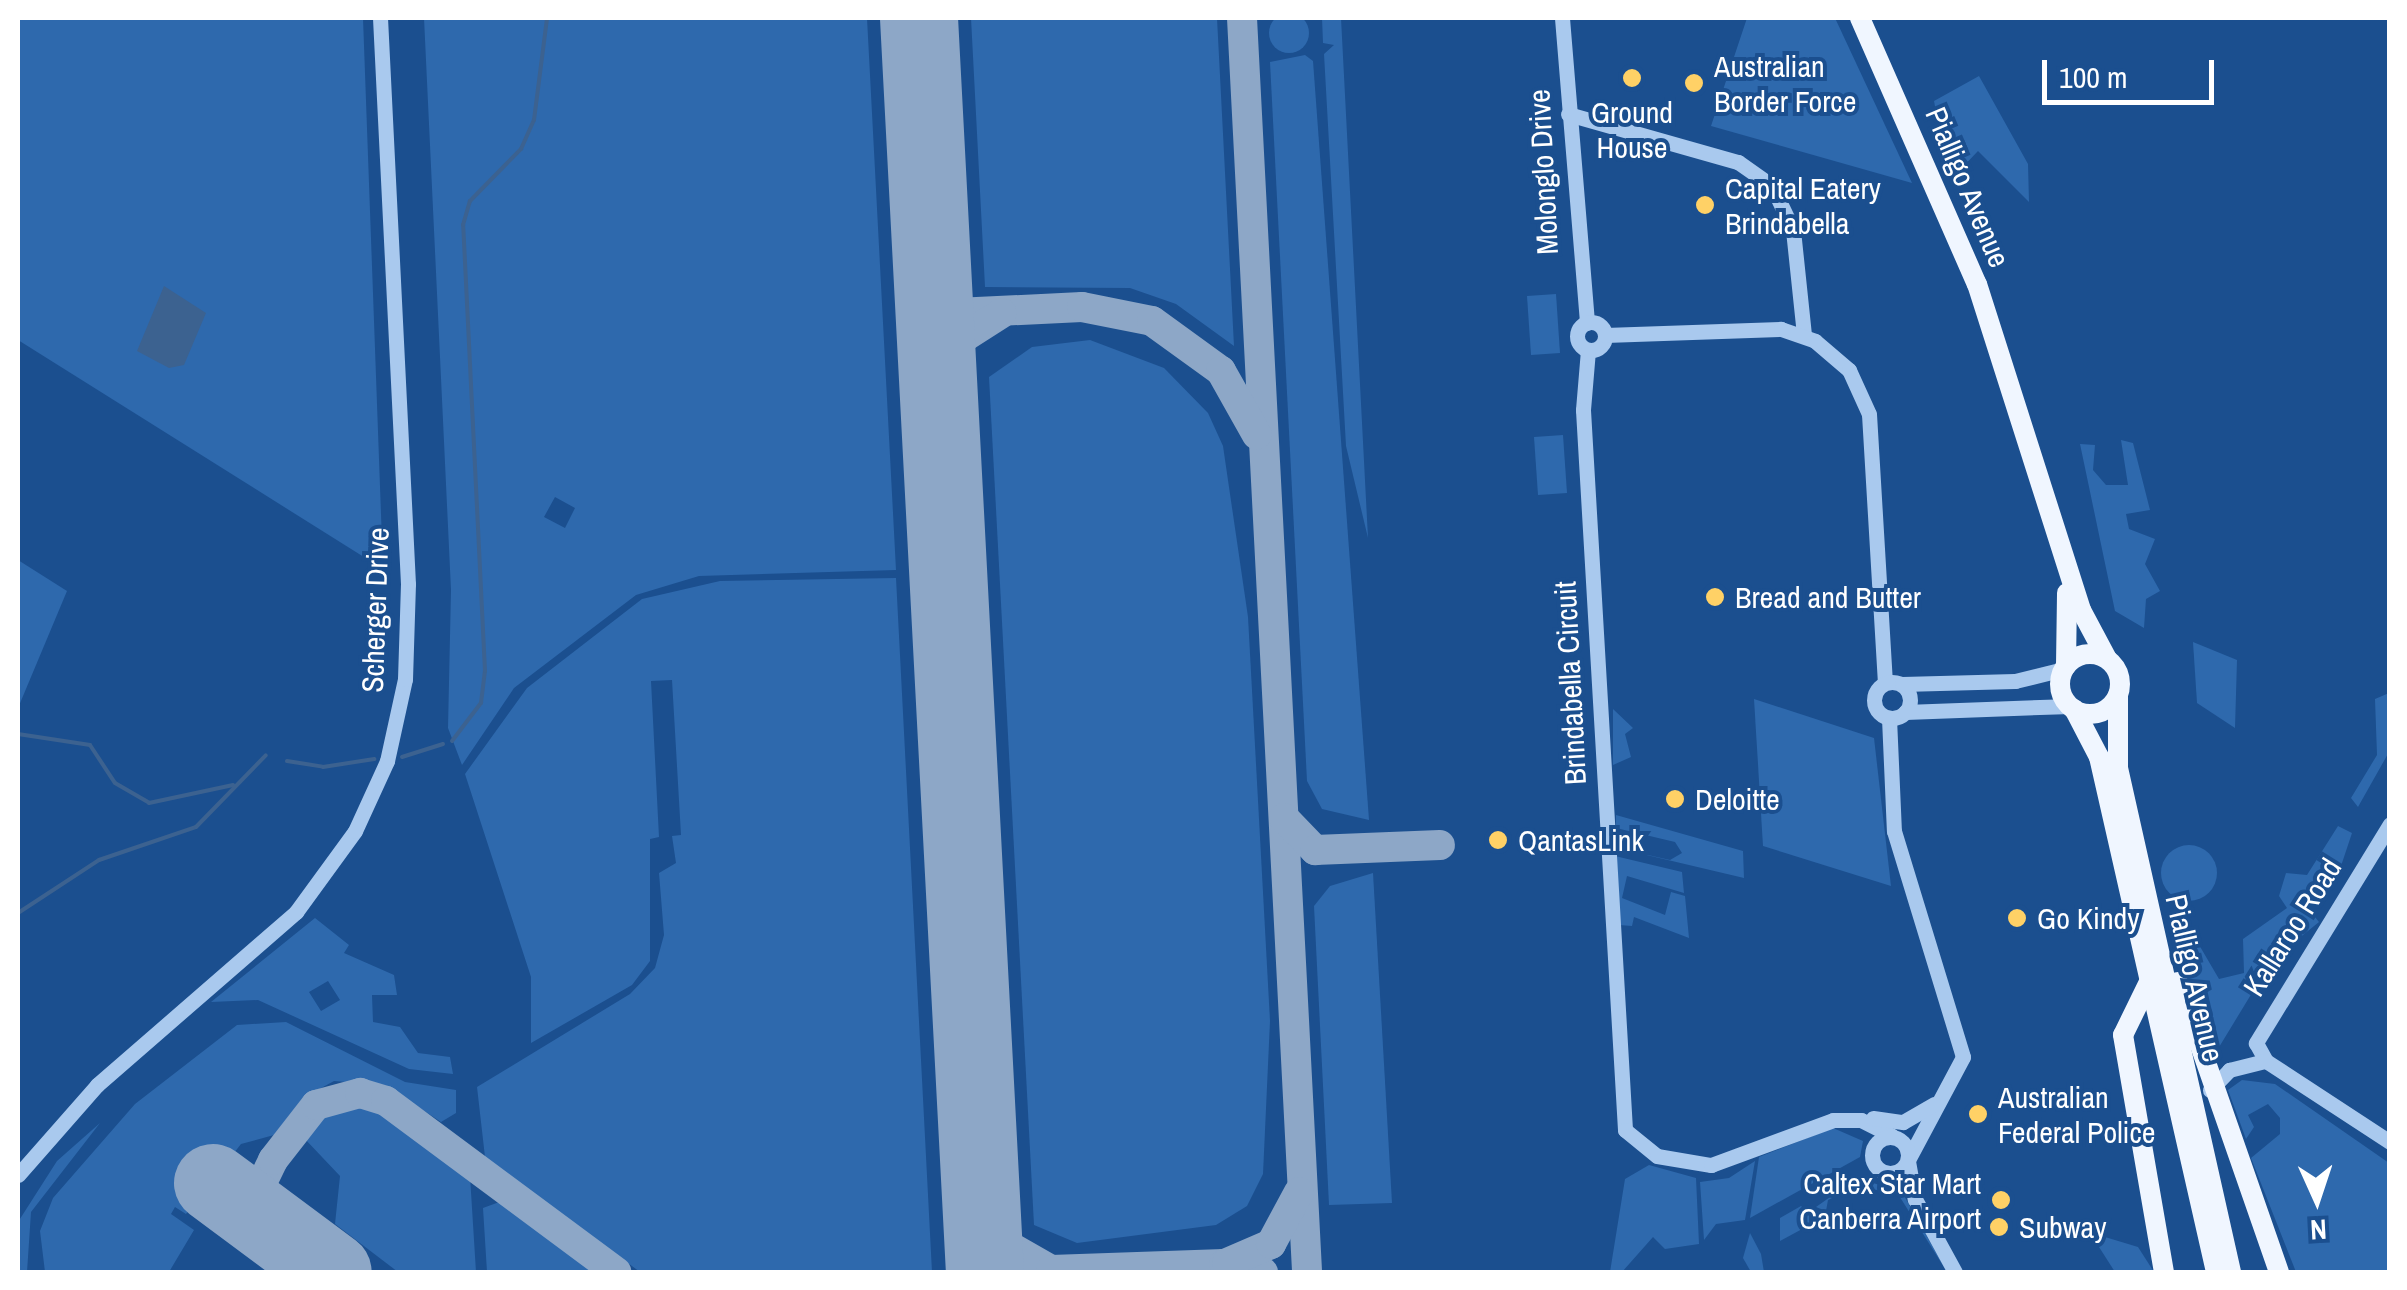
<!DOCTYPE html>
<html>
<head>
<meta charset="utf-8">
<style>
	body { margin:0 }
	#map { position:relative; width:2407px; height:1290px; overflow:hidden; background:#1b4f8f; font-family:"Archivo Narrow",sans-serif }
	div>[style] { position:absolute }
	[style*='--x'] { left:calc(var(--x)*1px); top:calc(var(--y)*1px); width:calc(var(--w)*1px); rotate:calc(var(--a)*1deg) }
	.green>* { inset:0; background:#2e69ad }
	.round { border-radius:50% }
	.water>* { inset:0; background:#3c6290 }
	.stream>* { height:4px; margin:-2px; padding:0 2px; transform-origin:2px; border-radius:2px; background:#3c6290 }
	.taxiway>* { height:30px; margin:-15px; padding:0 15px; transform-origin:15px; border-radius:15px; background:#8da7c7 }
	.runway>* { height:78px; margin:-39px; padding:0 39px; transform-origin:39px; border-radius:39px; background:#8da7c7 }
	.minor>* { height:15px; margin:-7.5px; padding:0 7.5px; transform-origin:7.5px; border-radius:7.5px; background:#a9c9ee }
	.minor>.ring { margin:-7.5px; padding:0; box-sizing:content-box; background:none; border:15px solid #a9c9ee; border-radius:50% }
	.major>* { height:20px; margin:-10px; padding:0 10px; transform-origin:10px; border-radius:10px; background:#f0f6ff }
	.major>.ring { margin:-10px; padding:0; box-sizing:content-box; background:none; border:20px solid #f0f6ff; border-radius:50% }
	.dots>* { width:28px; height:28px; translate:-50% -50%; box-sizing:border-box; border:5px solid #1b4f8f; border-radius:50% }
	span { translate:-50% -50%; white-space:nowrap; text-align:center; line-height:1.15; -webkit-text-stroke:8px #1b4f8f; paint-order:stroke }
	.poi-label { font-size:30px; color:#fff }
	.left { translate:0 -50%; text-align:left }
	.right { translate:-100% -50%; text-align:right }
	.street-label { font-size:30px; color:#fff }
	.frame { position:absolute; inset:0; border:20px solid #fff; pointer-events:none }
	.north { position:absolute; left:2267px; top:1150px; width:100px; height:100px; -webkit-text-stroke:8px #1b4f8f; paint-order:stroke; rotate:177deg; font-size:28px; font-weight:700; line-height:40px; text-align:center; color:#fff }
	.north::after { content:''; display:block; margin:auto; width:35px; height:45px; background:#fff; clip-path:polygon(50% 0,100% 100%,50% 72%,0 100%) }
	.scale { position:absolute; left:2042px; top:60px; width:172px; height:45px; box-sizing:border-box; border:5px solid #fff; border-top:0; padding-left:12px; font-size:30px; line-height:35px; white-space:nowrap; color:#fff; -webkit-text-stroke:8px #1b4f8f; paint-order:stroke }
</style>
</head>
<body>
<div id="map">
	<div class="green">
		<i class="round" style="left:1269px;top:13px;width:40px;height:40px"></i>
		<i style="clip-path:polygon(18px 18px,363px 18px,383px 569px,18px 340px)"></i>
		<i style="clip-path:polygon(evenodd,424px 18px,867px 18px,896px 570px,699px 576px,636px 595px,514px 688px,462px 765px,448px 728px,451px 590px,424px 18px,555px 497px,575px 508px,565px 528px,544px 517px,555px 497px)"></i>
		<i style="clip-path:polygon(971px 18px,1217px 18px,1234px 346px,1176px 304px,1130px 288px,985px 287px)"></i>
		<i style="clip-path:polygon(1322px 18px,1341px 18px,1368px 538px,1346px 446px,1324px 54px,1334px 45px,1323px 43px)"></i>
		<i style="clip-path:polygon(1747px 18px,1835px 18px,1912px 183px,1711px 126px)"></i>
		<i style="clip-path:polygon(1305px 55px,1313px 61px,1369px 820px,1322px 809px,1307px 781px,1270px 62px)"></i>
		<i style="clip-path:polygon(1979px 76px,2028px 164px,2029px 202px,1978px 151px,1957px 173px,1941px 138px,1934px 101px)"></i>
		<i style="clip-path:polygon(1556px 294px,1560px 353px,1531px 355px,1527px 296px)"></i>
		<i style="clip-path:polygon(1090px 340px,1164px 368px,1208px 413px,1223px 446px,1248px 617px,1270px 1021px,1263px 1174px,1247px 1206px,1216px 1225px,1077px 1243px,1034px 1225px,989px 377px,1032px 347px)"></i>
		<i style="clip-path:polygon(1563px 435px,1567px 493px,1538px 495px,1534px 437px)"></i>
		<i style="clip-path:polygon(2121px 440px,2133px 443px,2150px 510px,2126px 514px,2129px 529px,2155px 539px,2145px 564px,2160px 591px,2146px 599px,2144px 628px,2115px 611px,2080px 444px,2095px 445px,2093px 470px,2106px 485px,2128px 485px)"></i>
		<i style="clip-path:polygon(18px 560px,67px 591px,18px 708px)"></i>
		<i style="clip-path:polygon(896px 578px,932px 1272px,640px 1272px,485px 1157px,477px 1087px,630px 994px,655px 968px,664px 935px,659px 873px,676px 863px,672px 836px,681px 835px,672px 680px,651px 681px,659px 837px,650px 839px,650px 961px,632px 985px,531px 1043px,531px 977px,465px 774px,527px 688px,642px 599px,720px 581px)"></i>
		<i style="clip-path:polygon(2193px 642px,2237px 660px,2235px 728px,2197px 703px)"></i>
		<i style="clip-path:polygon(2389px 693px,2389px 752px,2358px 807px,2351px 798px,2377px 755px,2375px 699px)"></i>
		<i style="clip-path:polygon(1754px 699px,1874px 738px,1891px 886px,1763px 846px)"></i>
		<i style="clip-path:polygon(1613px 709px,1633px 728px,1625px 734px,1631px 757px,1613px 765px)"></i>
		<i style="clip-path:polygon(1616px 815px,1743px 851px,1744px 878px,1617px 848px,1670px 860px,1682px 853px,1675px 842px,1616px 828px)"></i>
		<i style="clip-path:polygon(2338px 826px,2352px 833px,2336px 881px,2311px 912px,2319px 922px,2272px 960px,2210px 1062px,2176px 937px,2188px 926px,2219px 979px,2244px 973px,2243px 939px,2287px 908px,2279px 896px,2286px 873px,2307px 875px)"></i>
		<i class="round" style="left:2161px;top:845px;width:56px;height:56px"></i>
		<i style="clip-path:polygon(1615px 856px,1682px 872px,1684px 893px,1627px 876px,1622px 898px,1665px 915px,1671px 892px,1685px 896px,1689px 938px,1634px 917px,1632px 926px,1619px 925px)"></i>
		<i style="clip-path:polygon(1373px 873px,1392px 1203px,1329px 1205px,1314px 906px,1330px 886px)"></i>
		<i style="clip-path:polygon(evenodd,315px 918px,349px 945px,344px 953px,394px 975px,397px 995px,372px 995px,373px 1022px,400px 1027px,418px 1053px,450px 1057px,453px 1074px,409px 1069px,258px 1000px,211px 1002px,315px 918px,328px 981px,340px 1000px,321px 1011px,309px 992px,328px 981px)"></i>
		<i style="clip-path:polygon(286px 1022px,405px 1082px,456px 1090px,456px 1113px,441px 1122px,385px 1085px,334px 1081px,303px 1098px,274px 1135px,241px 1144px,186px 1214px,175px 1207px,171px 1214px,194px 1230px,169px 1272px,45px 1272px,40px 1231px,53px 1198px,135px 1104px,237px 1025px)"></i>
		<i style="clip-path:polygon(2242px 1080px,2275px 1084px,2389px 1163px,2389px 1272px,2296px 1272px,2251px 1158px,2280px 1134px,2280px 1118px,2268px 1104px,2248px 1115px,2254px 1127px,2246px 1139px,2228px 1090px)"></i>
		<i style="clip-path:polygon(366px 1104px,470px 1176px,476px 1272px,398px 1272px,335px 1224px,340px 1176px,304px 1138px,331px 1108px)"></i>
		<i style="clip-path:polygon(100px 1123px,31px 1212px,27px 1272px,18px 1272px,18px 1222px,57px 1161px)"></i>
		<i style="clip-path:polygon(1833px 1128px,1863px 1141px,1860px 1157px,1750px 1218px,1759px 1157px)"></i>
		<i style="clip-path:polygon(1755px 1161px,1745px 1220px,1716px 1224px,1704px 1240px,1700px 1182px,1729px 1178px)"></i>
		<i style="clip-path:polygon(1649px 1165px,1696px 1178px,1699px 1244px,1665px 1249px,1653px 1237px,1622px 1272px,1610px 1272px,1625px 1179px)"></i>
		<i style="clip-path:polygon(1857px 1178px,1902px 1192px,1947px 1272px,1898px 1194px,1856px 1186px,1828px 1200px,1826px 1211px,1816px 1207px)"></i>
		<i style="clip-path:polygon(502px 1201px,524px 1216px,599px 1272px,487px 1272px,483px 1208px)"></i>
		<i style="clip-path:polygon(1801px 1206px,1817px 1221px,1780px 1241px,1780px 1218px)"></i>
		<i style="clip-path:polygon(1750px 1233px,1761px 1254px,1764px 1272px,1751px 1272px,1743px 1258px)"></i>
		<i style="clip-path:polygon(2105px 1237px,2138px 1247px,2154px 1272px,2115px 1272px,2099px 1247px)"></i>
	</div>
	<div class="water">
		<i style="clip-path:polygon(164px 286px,206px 313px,184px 365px,169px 368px,137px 351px)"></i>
	</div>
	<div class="stream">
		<i style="--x:18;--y:734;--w:73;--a:8.7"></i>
		<i style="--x:90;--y:745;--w:45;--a:56.7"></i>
		<i style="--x:115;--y:783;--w:39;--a:30"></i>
		<i style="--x:149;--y:803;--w:86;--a:-12.1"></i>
		<i style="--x:452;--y:741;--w:48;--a:-52.7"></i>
		<i style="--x:481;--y:703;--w:32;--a:-83"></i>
		<i style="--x:485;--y:671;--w:447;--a:-92.8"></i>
		<i style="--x:463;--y:225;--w:25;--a:-74"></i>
		<i style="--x:470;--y:201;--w:73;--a:-45.6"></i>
		<i style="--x:521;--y:149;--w:32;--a:-66"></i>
		<i style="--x:534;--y:120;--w:103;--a:-82.7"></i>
		<i style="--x:402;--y:757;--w:43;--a:-17.6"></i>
		<i style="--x:287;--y:761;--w:36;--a:9"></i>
		<i style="--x:323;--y:767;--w:52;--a:-8.9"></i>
		<i style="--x:18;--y:913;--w:97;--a:-33.2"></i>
		<i style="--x:99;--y:860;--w:102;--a:-18.8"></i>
		<i style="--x:196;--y:827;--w:100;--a:-45.8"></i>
	</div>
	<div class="taxiway">
		<i style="--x:1242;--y:18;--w:1256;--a:87.03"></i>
		<i style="--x:935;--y:314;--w:147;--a:-2.7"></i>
		<i style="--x:1082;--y:307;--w:71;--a:11.3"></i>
		<i style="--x:1152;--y:321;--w:85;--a:35.9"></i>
		<i style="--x:1221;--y:371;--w:73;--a:60.6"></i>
		<i style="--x:939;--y:395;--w:62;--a:-67.2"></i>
		<i style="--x:963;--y:338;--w:46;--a:-32.7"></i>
		<i style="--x:1284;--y:818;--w:45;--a:45.9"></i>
		<i style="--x:1315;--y:850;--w:125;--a:-2.3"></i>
		<i style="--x:981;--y:1205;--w:43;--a:60.4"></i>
		<i style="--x:1002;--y:1242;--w:56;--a:29.7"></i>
		<i style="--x:1051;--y:1270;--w:173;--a:-2"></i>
		<i style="--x:1224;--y:1264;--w:40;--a:12"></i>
		<i style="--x:272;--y:1227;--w:42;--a:-106.7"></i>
		<i style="--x:260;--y:1187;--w:30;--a:-64"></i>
		<i style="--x:273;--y:1160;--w:70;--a:-52"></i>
		<i style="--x:316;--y:1105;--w:46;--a:-15.3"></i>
		<i style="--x:360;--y:1093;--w:27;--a:17"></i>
		<i style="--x:386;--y:1101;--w:287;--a:36.6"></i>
		<i style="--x:1227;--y:1263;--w:48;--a:-23.4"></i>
		<i style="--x:1271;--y:1244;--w:59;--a:-61.7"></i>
	</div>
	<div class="runway">
		<i style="--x:919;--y:18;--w:1256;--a:86.99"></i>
		<i style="--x:213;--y:1183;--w:149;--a:36.6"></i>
	</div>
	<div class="minor">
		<i style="--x:1562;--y:18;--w:306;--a:85.3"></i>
		<i style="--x:1568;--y:114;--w:177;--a:15.8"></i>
		<i style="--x:1738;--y:162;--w:42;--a:35.2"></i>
		<i style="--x:1772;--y:186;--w:49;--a:64.5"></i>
		<i style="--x:1793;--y:230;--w:106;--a:84"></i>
		<i class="ring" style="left:1577px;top:322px;width:13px;height:13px"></i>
		<i style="--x:1605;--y:335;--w:176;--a:-2"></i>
		<i style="--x:1781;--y:329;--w:36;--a:19"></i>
		<i style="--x:1815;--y:341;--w:45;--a:40.5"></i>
		<i style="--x:1849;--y:370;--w:48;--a:65.6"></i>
		<i style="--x:1869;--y:414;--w:268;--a:86.6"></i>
		<i style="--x:1588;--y:350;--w:60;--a:94.8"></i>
		<i style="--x:1583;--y:410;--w:721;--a:86.66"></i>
		<i style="--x:1625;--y:1130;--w:41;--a:39.1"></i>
		<i style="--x:1657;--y:1156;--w:55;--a:9.5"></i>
		<i style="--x:1711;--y:1165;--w:130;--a:-20.2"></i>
		<i style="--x:1833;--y:1120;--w:28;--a:0"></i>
		<i style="--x:1861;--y:1120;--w:35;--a:27"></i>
		<i class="ring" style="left:1874px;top:682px;width:21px;height:21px"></i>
		<i style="--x:1902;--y:684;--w:113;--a:-1.5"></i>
		<i style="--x:2015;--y:681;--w:50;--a:-13.8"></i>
		<i style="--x:1905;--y:712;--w:166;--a:-2.1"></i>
		<i style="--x:1889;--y:718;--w:113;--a:87.5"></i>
		<i style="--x:1894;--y:831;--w:236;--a:73"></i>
		<i style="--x:1963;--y:1057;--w:115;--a:118.1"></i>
		<i style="--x:2390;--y:824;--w:257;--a:121.5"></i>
		<i style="--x:2256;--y:1043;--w:21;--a:61"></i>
		<i style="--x:2266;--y:1061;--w:148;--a:33.2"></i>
		<i style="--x:2210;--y:1090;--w:28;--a:-46"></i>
		<i style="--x:2229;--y:1070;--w:38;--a:-14"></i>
		<i style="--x:1873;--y:1118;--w:30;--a:8"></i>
		<i style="--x:1903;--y:1122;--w:36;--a:-30"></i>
		<i class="ring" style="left:1872px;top:1137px;width:21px;height:21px"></i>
		<i style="--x:1908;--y:1161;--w:39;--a:80"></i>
		<i style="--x:1915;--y:1199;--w:83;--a:61.3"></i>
		<i style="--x:18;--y:1175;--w:120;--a:-48.7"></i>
		<i style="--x:97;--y:1085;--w:264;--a:-41"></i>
		<i style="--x:296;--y:912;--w:100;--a:-53.9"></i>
		<i style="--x:355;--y:831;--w:77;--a:-65.4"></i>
		<i style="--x:387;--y:761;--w:84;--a:-77.6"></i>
		<i style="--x:405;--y:679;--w:95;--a:-88.2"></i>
		<i style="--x:408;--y:584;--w:567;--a:-92.83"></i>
	</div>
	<div class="major">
		<i style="--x:1860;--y:18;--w:291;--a:66.3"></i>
		<i style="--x:1977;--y:284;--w:342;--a:72.3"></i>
		<i style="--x:2081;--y:610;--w:55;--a:62"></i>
		<i class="ring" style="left:2060px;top:654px;width:40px;height:40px"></i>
		<i style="--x:2066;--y:666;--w:73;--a:-89.2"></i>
		<i style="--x:2118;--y:695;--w:73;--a:90"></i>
		<i style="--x:2118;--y:768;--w:517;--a:77.36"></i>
		<i style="--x:2074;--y:709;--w:54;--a:62.5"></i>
		<i style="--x:2099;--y:757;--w:528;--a:77.2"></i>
		<i style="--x:2150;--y:980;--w:61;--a:116.1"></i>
		<i style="--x:2123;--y:1035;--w:241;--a:80.2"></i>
		<i style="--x:2178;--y:982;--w:307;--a:70.8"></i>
	</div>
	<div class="dots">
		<i style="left:1632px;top:78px;background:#ffd166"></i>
		<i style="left:1694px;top:83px;background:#ffd166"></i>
		<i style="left:1705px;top:205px;background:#ffd166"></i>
		<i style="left:1715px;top:597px;background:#ffd166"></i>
		<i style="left:1675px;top:799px;background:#ffd166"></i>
		<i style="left:1498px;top:840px;background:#ffd166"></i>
		<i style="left:2017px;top:918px;background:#ffd166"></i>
		<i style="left:1978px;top:1114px;background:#ffd166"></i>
		<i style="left:2001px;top:1200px;background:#ffd166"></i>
		<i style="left:1999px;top:1227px;background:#ffd166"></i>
	</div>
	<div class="poi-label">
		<span class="left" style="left:1714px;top:83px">Australian<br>Border Force</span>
		<span style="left:1632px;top:129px">Ground<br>House</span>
		<span class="left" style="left:1725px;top:205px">Capital Eatery<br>Brindabella</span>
		<span class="left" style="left:1735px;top:597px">Bread and Butter</span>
		<span class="left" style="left:1695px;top:799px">Deloitte</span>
		<span class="left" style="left:1518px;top:840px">QantasLink</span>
		<span class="left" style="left:2037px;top:918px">Go Kindy</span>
		<span class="left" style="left:1998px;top:1114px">Australian<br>Federal Police</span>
		<span class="right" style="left:1981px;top:1200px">Caltex Star Mart<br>Canberra Airport</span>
		<span class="left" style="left:2019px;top:1227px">Subway</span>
	</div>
	<div class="street-label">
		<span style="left:1543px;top:172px;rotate:-93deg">Molonglo Drive</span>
		<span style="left:1968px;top:187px;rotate:67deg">Pialligo Avenue</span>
		<span style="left:375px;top:610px;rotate:-88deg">Scherger Drive</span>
		<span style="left:1570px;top:683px;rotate:-93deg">Brindabella Circuit</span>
		<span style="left:2292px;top:927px;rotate:-58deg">Kallaroo Road</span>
		<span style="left:2195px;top:978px;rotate:77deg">Pialligo Avenue</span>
	</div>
	<div class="frame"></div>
	<div class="north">N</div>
	<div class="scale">100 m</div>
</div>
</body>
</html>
